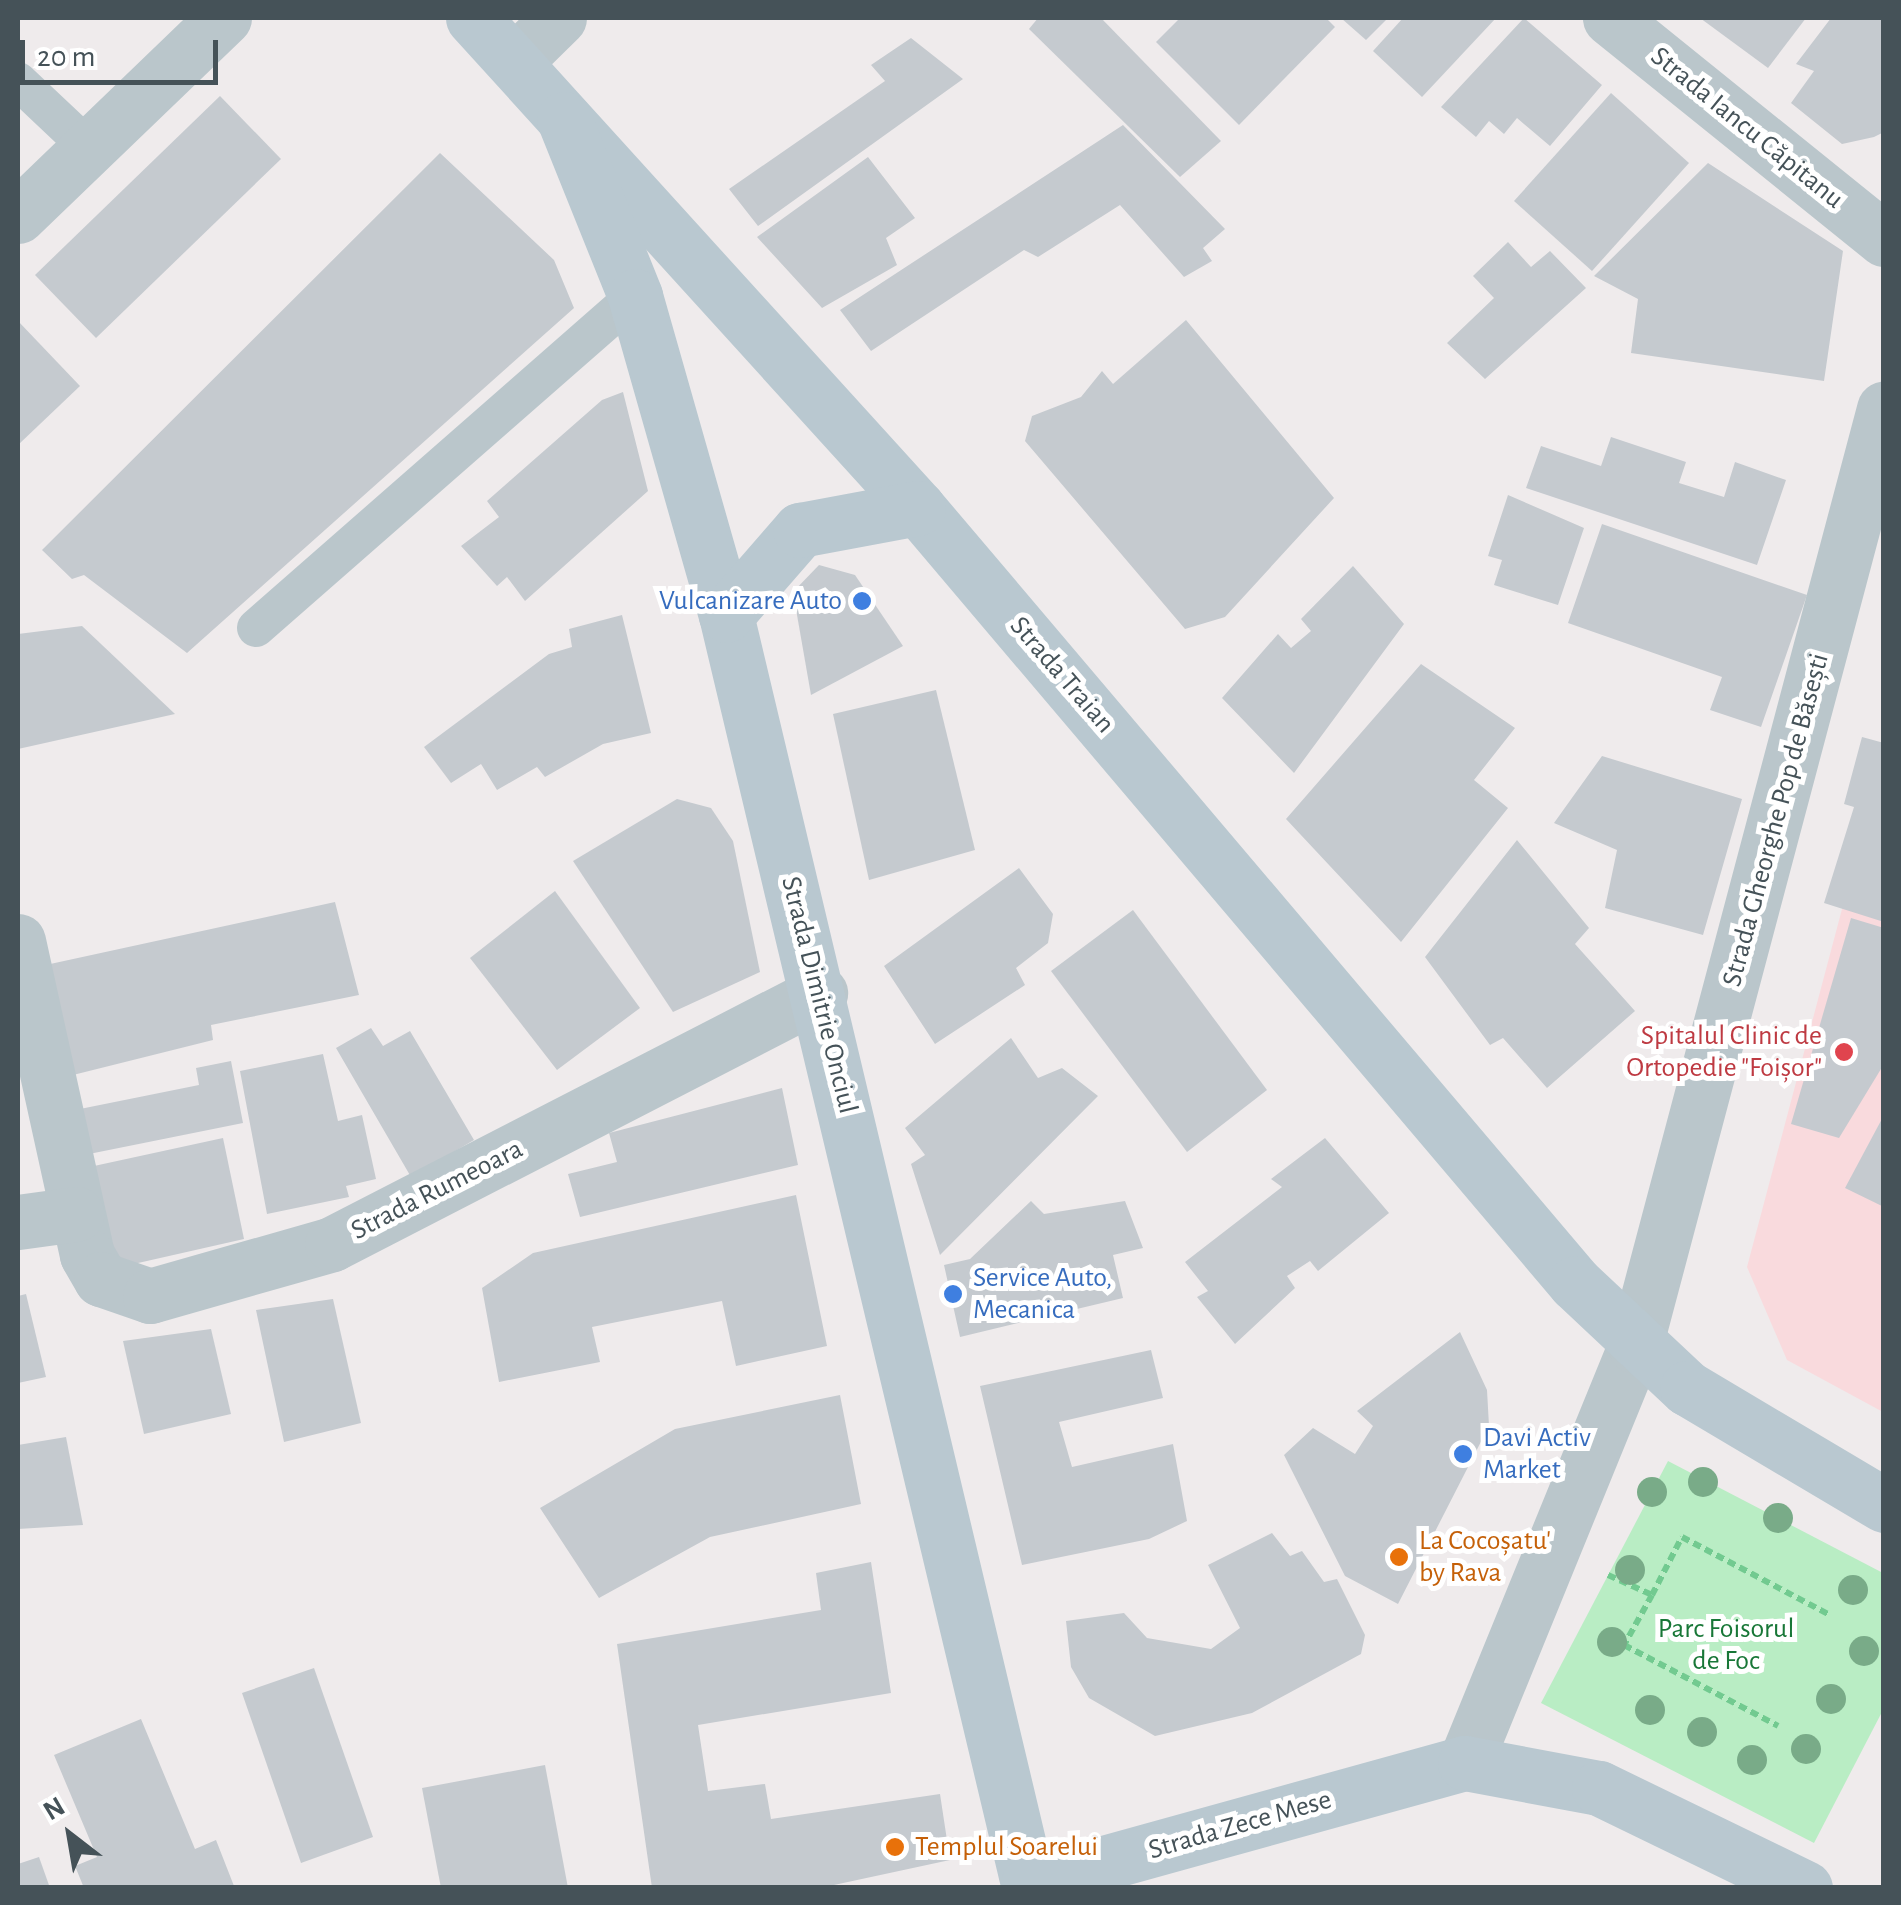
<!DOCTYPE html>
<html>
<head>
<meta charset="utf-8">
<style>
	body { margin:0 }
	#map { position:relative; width:1901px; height:1905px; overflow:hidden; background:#efebec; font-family:"Alegreya Sans",sans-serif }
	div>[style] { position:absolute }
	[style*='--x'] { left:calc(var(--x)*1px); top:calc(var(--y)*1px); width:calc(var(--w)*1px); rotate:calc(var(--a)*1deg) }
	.medical>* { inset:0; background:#f9dadd }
	.green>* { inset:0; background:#b9edc4 }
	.building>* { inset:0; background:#c5cacf }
	.path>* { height:6px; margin-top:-3px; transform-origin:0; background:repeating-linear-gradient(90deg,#72ca90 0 8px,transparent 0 13px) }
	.service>* { height:38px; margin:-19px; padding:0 19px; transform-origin:19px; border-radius:19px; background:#bac6cb }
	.minor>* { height:55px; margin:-27.5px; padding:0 27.5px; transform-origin:27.5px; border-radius:27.5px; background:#bac6cb }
	.secondary>* { height:55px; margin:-27.5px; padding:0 27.5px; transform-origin:27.5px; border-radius:27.5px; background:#b9c8d0 }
	.trees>* { width:30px; height:30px; margin:-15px; border-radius:50%; background:#79ab88 }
	.dots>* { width:28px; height:28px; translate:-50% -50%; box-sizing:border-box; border:5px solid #fff; border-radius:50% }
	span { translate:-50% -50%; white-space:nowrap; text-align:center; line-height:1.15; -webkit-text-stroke:10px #fff; paint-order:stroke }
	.street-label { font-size:28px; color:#455258 }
	.shop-label { font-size:28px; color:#366cbe }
	.right { translate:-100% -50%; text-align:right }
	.left { translate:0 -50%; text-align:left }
	.health-label { font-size:28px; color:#be3a42 }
	.food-label { font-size:28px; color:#c56008 }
	.park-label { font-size:28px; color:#187737 }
	.frame { position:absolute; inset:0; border:20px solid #455258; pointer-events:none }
	.north { position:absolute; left:20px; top:1785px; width:100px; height:100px; -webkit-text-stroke:8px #fff; paint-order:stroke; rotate:329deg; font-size:28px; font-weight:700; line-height:40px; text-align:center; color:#455258 }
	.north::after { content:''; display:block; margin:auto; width:35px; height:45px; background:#455258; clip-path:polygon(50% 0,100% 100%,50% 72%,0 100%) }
	.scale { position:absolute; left:20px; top:40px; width:198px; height:45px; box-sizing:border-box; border:5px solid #455258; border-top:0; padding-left:12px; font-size:30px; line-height:35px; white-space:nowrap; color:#455258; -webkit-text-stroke:8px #fff; paint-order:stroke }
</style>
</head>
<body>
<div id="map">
	<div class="medical">
		<i style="clip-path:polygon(1863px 830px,1884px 836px,1883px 1412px,1787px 1360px,1747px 1267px)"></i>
	</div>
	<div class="green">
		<i style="clip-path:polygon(1668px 1461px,1883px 1573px,1883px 1710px,1814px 1843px,1541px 1703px)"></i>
	</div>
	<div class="building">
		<i style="clip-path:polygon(1038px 18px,1101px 18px,1221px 141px,1180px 177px,1029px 29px)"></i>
		<i style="clip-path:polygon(1180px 18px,1326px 18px,1335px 27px,1239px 125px,1156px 42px)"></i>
		<i style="clip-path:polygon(1341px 18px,1388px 18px,1366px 40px)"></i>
		<i style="clip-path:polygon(1403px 18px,1496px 18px,1422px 97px,1373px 51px)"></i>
		<i style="clip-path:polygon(1524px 18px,1602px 85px,1550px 146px,1517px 118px,1504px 134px,1489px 121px,1476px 137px,1441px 107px)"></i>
		<i style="clip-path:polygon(1700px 18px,1806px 18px,1768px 68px)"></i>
		<i style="clip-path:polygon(1831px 18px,1884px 19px,1884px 132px,1874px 137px,1842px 144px,1791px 103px,1814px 71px,1796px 64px)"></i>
		<i style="clip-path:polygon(911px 38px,963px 79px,758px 226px,729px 189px,885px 81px,871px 65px)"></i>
		<i style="clip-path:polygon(1611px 93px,1689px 163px,1592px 271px,1514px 201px)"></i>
		<i style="clip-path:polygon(220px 96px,281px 159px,96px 338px,35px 275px)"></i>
		<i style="clip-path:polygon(1123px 125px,1225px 229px,1203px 248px,1212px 261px,1184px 277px,1120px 205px,1038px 257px,1024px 250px,871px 351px,840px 310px)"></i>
		<i style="clip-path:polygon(440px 153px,554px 260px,574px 308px,187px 653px,84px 575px,72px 579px,42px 550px)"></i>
		<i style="clip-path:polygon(868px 157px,915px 218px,886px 238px,897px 265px,822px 308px,757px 237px)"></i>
		<i style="clip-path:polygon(1708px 163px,1843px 251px,1824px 381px,1631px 353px,1638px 299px,1594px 276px)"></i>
		<i style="clip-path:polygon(1508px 242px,1531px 267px,1550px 251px,1586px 288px,1485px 379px,1447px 343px,1494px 298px,1473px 276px)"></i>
		<i style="clip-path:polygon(1186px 320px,1334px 498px,1225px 617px,1185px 629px,1025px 441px,1032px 416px,1081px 397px,1102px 371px,1113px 384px)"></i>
		<i style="clip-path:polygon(18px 321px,80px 386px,18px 445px)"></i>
		<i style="clip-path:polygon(623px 392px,648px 491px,525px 601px,507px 577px,497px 586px,461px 546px,499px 517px,487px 501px,602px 400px)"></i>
		<i style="clip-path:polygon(1611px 437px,1686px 462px,1679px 483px,1724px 497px,1735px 462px,1786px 480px,1757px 565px,1526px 488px,1541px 446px,1601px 466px)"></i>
		<i style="clip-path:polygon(1508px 495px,1584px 528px,1558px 605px,1494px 585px,1502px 560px,1488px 556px)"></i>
		<i style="clip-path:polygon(1602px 524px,1807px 595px,1761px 727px,1710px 710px,1722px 677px,1568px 623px)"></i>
		<i style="clip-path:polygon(819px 565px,855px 575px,903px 646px,811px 695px,793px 592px)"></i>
		<i style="clip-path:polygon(1353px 566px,1404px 624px,1294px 773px,1222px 698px,1278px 634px,1291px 648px,1311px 631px,1301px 619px)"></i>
		<i style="clip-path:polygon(622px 615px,651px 733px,603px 744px,545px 777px,537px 767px,497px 790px,481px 764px,451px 783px,424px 747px,549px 654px,572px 647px,569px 629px)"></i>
		<i style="clip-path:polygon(82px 626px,175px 714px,18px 749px,18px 634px)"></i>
		<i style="clip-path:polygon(1421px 664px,1515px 728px,1474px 780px,1508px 808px,1401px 942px,1286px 819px)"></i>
		<i style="clip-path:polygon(936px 690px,975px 850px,869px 880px,833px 714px)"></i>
		<i style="clip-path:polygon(1862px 737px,1884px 743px,1884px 922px,1824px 903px,1854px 807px,1844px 804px)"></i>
		<i style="clip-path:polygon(1602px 756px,1742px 799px,1703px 935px,1605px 908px,1617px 850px,1554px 823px)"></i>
		<i style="clip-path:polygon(677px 799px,711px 808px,733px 841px,760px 972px,673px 1012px,573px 861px)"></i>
		<i style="clip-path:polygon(1517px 840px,1589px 928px,1575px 944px,1635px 1011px,1547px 1088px,1503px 1038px,1490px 1045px,1425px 957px)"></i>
		<i style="clip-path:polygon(1019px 868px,1053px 914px,1048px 943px,1016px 968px,1025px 985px,935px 1044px,884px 966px)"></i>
		<i style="clip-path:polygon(555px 891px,640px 1008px,557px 1070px,470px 958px)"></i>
		<i style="clip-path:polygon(335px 902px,359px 995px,211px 1025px,213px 1040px,61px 1078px,41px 966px)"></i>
		<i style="clip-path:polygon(1133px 910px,1267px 1090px,1187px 1152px,1051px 971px)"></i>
		<i style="clip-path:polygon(1851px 918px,1884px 928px,1884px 1064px,1839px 1138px,1791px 1124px)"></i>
		<i style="clip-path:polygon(371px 1028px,383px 1046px,410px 1031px,474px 1140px,411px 1177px,336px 1048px)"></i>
		<i style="clip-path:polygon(1011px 1038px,1038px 1078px,1062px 1068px,1098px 1096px,940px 1255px,911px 1164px,925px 1155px,905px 1128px)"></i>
		<i style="clip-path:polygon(323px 1054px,338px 1121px,362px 1115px,376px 1179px,346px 1186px,349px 1197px,267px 1214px,240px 1071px)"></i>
		<i style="clip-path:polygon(231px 1061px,243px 1123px,84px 1155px,75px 1110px,199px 1085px,196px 1068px)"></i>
		<i style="clip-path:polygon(782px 1088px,798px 1165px,580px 1217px,568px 1174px,617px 1162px,609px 1133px)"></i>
		<i style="clip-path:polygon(1884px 1115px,1884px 1207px,1845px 1188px)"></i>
		<i style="clip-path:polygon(223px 1138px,244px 1239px,116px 1268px,94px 1166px)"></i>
		<i style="clip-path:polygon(1325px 1138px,1389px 1213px,1318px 1271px,1310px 1261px,1287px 1276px,1295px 1288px,1235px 1344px,1197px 1297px,1208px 1291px,1185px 1262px,1282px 1187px,1271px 1179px)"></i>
		<i style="clip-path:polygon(796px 1195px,827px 1346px,736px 1366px,722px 1301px,592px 1327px,600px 1362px,499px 1382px,482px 1288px,533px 1253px)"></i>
		<i style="clip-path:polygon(1031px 1201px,1044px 1214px,1125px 1201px,1143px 1248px,1113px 1255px,1123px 1298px,960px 1337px,944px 1265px,970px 1259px)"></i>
		<i style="clip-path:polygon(26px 1294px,46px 1377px,18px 1383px,18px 1296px)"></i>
		<i style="clip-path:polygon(333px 1299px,361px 1423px,284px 1442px,256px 1310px)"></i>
		<i style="clip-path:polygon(211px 1329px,231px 1414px,144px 1434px,123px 1341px)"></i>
		<i style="clip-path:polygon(1460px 1332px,1487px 1390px,1489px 1426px,1398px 1604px,1345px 1576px,1284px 1455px,1313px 1428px,1355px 1454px,1373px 1426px,1357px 1411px)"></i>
		<i style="clip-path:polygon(1151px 1350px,1163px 1398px,1059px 1422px,1072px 1467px,1173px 1444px,1187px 1521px,1149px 1539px,1022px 1565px,980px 1386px)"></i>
		<i style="clip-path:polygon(840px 1395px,861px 1504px,710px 1537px,599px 1598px,540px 1508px,675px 1429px)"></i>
		<i style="clip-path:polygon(66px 1437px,83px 1525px,18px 1529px,18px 1445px)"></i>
		<i style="clip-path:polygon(1272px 1533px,1290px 1556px,1302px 1551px,1324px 1582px,1337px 1579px,1365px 1635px,1361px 1654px,1252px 1713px,1155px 1736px,1089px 1698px,1071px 1667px,1066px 1621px,1124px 1613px,1147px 1638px,1211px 1649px,1240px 1628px,1208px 1565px)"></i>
		<i style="clip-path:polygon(871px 1562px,891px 1693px,698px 1725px,708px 1791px,765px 1784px,771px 1819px,940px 1794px,950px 1860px,820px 1888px,652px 1888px,617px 1644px,821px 1610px,816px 1573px)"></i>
		<i style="clip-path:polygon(314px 1668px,373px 1837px,301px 1863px,242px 1693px)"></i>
		<i style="clip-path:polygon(141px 1719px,195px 1849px,216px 1840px,234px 1886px,84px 1888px,75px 1866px,97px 1857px,54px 1755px)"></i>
		<i style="clip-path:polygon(545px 1765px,568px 1888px,441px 1888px,422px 1788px)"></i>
		<i style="clip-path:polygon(39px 1857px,50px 1888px,18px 1888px,18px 1864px)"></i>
	</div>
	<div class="path">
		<i style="--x:1608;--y:1575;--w:48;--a:24.4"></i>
		<i style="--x:1652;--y:1595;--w:65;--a:-62.7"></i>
		<i style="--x:1682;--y:1537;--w:167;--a:27.8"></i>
		<i style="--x:1652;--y:1595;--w:57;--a:119.2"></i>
		<i style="--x:1624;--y:1645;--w:174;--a:27.7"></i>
	</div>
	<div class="service">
		<i style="--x:18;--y:81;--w:96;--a:43.3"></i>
		<i style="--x:256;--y:628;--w:504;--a:-41.22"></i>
	</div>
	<div class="minor">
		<i style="--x:1610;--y:18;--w:352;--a:38.9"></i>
		<i style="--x:514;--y:62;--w:63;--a:-44.4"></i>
		<i style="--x:18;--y:216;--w:286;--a:-43.9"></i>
		<i style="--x:18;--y:941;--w:321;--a:77.6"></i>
		<i style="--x:87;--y:1255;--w:28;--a:60"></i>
		<i style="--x:101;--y:1279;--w:52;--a:19.1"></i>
		<i style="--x:150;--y:1296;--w:189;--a:-15.9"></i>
		<i style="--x:332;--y:1244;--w:549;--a:-27.22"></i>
		<i style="--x:18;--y:1222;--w:59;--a:-7.9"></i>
		<i style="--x:1465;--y:1763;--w:450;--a:-67.8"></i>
		<i style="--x:1635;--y:1346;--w:970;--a:-75.12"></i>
	</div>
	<div class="secondary">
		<i style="--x:473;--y:18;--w:662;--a:47.76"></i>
		<i style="--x:918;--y:508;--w:1016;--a:49.71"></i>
		<i style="--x:1575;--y:1283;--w:154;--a:43.2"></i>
		<i style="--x:1687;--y:1388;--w:229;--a:30.7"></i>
		<i style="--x:564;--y:119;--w:191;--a:68.1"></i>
		<i style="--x:635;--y:296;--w:332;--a:74.1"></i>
		<i style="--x:726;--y:615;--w:1304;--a:76.61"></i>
		<i style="--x:1028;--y:1884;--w:453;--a:-15.5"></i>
		<i style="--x:1465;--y:1763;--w:136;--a:10.6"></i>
		<i style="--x:1599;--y:1788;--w:229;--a:25.9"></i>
		<i style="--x:726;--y:615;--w:113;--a:-49"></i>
		<i style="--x:800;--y:530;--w:120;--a:-10.6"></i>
	</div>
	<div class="trees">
		<i style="left:1703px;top:1482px"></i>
		<i style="left:1652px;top:1492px"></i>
		<i style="left:1778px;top:1518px"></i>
		<i style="left:1630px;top:1570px"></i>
		<i style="left:1853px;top:1590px"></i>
		<i style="left:1612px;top:1642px"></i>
		<i style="left:1864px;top:1651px"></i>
		<i style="left:1831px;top:1699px"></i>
		<i style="left:1650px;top:1710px"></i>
		<i style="left:1702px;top:1732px"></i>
		<i style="left:1806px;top:1749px"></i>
		<i style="left:1752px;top:1760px"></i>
	</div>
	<div class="dots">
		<i style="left:862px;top:601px;background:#3f7fe0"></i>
		<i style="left:1844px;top:1052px;background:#e0444e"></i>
		<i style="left:953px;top:1294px;background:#3f7fe0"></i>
		<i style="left:1463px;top:1454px;background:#3f7fe0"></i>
		<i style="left:1399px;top:1557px;background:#e8710a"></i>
		<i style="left:895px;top:1847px;background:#e8710a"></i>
	</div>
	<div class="street-label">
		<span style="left:1747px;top:128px;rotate:39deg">Strada Iancu Căpitanu</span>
		<span style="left:1062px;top:675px;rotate:49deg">Strada Traian</span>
		<span style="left:1776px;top:820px;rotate:-75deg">Strada Gheorghe Pop de Băsești</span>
		<span style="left:819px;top:995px;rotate:76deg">Strada Dimitrie Onciul</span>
		<span style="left:437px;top:1190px;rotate:-27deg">Strada Rumeoara</span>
		<span style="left:1240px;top:1825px;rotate:-16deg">Strada Zece Mese</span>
	</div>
	<div class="shop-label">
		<span class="right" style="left:842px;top:601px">Vulcanizare Auto</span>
		<span class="left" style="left:973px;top:1294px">Service Auto,<br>Mecanica</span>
		<span class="left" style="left:1483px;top:1454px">Davi Activ<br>Market</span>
	</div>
	<div class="health-label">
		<span class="right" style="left:1822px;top:1052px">Spitalul Clinic de<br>Ortopedie "Foișor"</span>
	</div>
	<div class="food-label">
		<span class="left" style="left:1419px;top:1557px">La Cocoșatu'<br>by Rava</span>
		<span class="left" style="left:915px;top:1847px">Templul Soarelui</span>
	</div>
	<div class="park-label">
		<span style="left:1726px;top:1645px">Parc Foisorul<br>de Foc</span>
	</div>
	<div class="frame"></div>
	<div class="north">N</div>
	<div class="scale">20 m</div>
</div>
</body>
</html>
